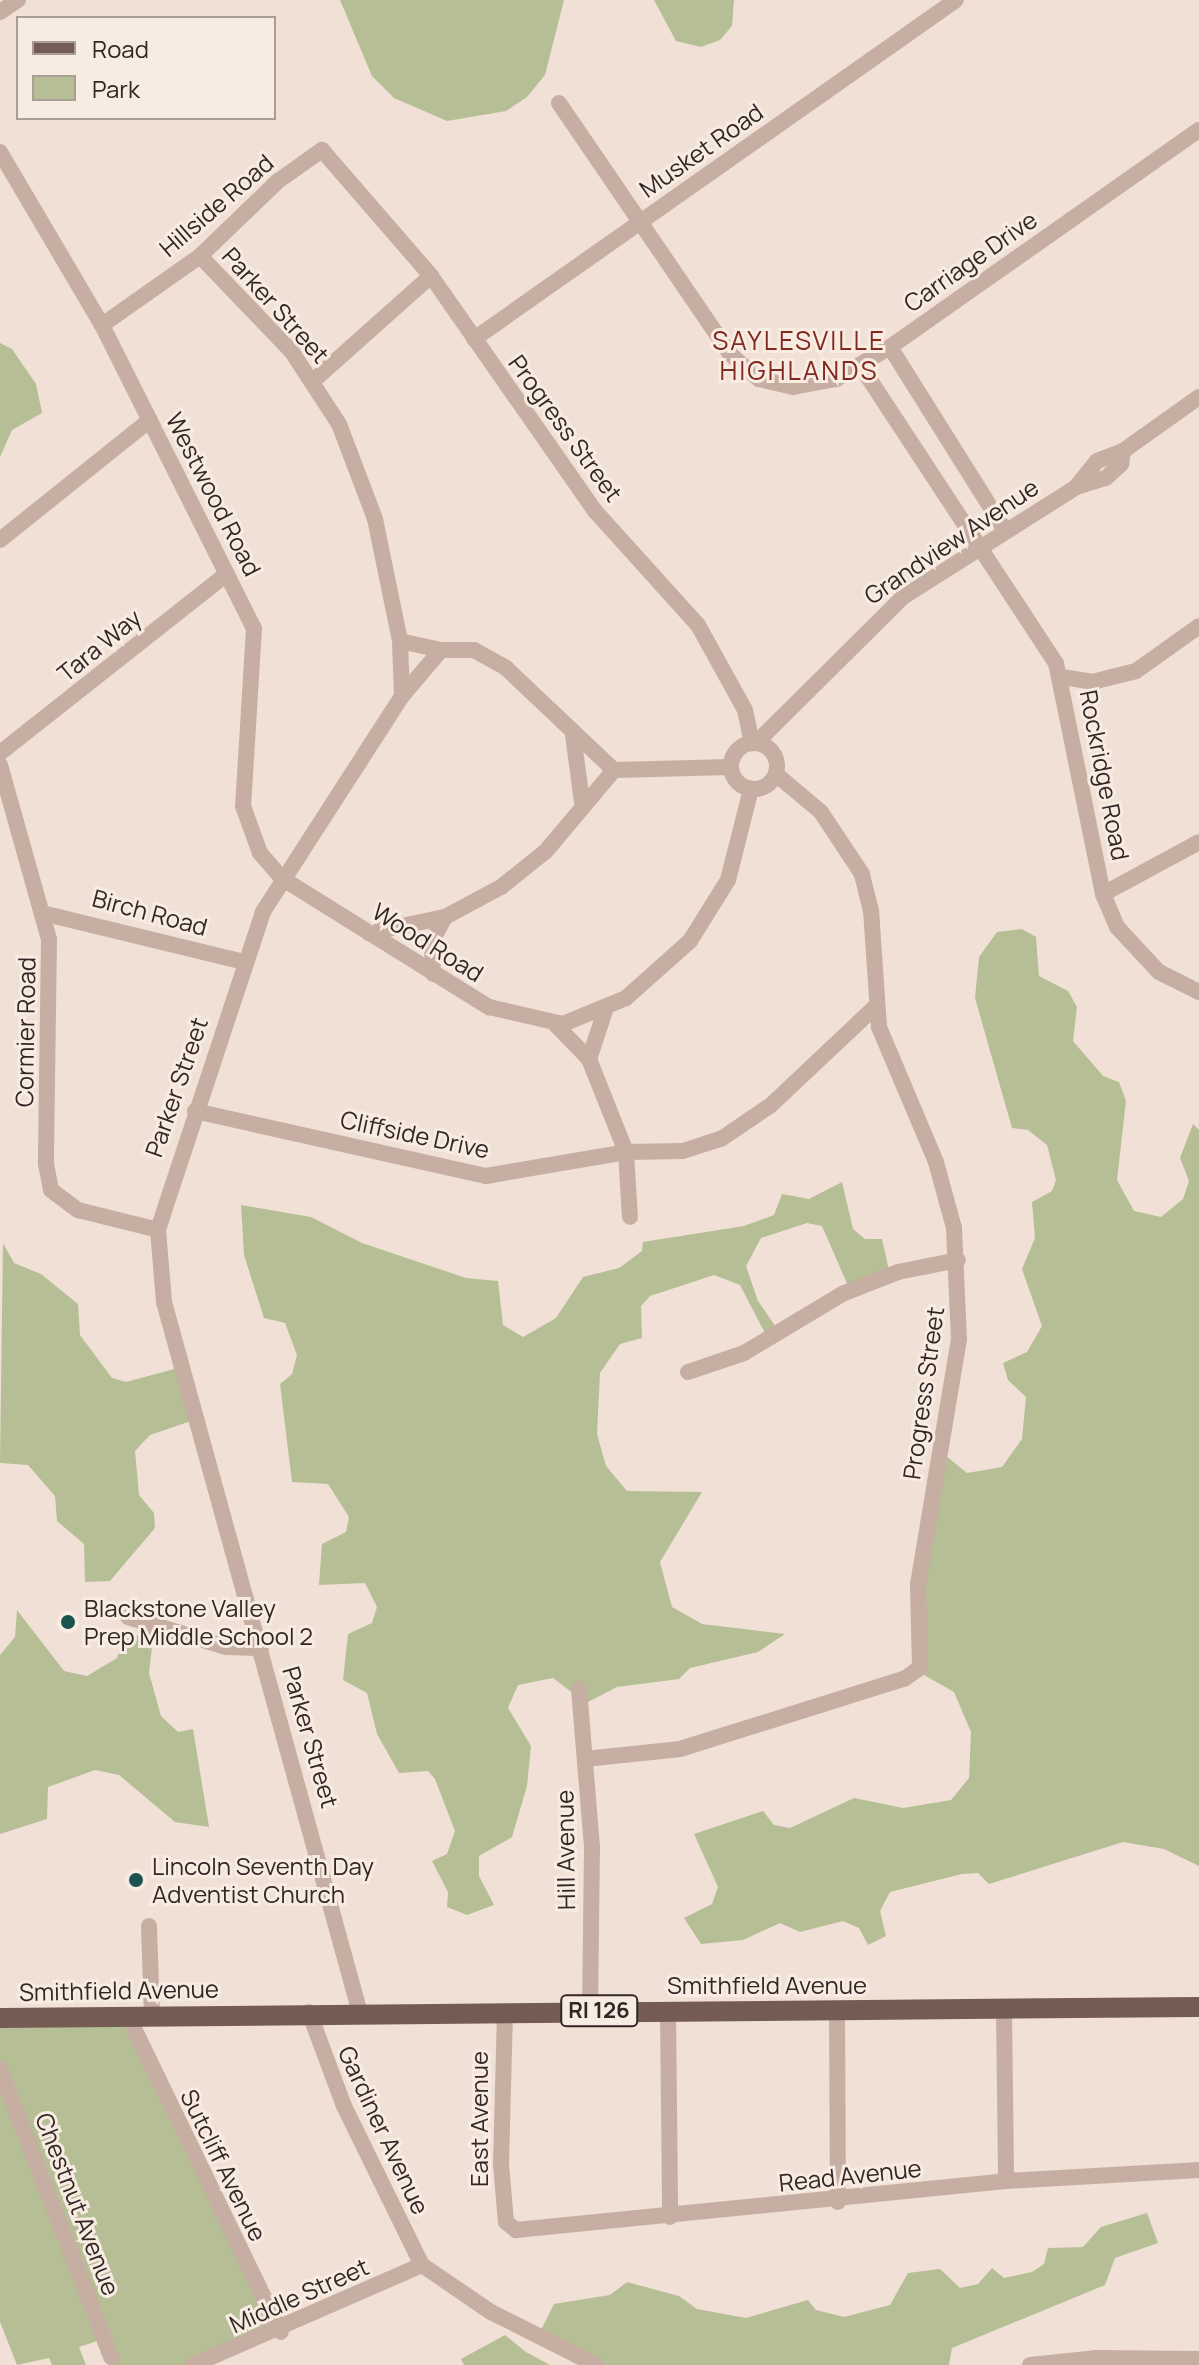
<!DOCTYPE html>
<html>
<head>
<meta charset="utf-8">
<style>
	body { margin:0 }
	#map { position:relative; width:1199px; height:2365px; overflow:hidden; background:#f0e0d6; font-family:Manrope,sans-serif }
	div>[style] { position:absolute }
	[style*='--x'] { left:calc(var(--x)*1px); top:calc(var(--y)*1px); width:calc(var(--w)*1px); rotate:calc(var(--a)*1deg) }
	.green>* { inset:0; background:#b6be96 }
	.minor>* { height:16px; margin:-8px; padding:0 8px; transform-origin:8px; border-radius:8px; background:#c7aea2 }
	.minor>.ring { margin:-8px; padding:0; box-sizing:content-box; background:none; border:16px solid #c7aea2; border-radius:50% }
	.primary>* { height:20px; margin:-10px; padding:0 10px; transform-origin:10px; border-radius:10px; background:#745c55 }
	.dots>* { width:22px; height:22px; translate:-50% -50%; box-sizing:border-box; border:4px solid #f8ebe2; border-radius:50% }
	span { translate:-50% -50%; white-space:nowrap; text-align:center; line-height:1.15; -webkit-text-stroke:6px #f8ebe2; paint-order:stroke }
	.shield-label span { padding:2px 6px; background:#f8ebe2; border:2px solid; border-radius:6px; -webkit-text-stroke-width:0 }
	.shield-label { font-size:22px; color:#322725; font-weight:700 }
	.street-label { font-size:24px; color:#322725 }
	.poi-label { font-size:24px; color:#322725 }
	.left { translate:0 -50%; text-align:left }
	.neighbourhood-label { font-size:26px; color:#80291f; letter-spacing:2px }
	.legend { position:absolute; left:16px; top:16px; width:260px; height:104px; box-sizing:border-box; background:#f8ebe2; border:2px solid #a99d96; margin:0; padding:10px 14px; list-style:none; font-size:24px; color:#322725 }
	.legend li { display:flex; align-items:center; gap:16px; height:40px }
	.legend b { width:40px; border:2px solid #a99d96 }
</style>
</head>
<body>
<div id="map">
	<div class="green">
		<i style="clip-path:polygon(340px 0,564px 0,545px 75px,527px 97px,506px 111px,447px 121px,394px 98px,372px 76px)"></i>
		<i style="clip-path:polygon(654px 0,734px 0,732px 26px,720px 40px,701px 47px,676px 41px)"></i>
		<i style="clip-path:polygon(0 343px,12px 349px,36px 384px,42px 413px,12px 430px,0 457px)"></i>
		<i style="clip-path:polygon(1022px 929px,1036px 937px,1039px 976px,1068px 991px,1077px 1007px,1073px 1041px,1103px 1076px,1119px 1082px,1126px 1101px,1117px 1180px,1134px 1211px,1161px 1217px,1183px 1199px,1189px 1181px,1180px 1158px,1193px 1124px,1199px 1130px,1199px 1866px,1164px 1849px,1123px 1842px,989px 1884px,978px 1873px,962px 1874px,890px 1892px,880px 1911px,886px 1936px,868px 1945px,859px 1928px,843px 1921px,800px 1932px,780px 1923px,743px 1940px,701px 1944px,684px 1918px,712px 1904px,718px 1887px,694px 1834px,763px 1811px,774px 1825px,790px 1828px,854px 1798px,903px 1808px,951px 1800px,969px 1778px,971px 1732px,954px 1692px,915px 1670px,940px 1451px,967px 1473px,1002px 1467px,1022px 1439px,1026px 1397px,1008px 1380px,1003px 1363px,1027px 1352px,1042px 1326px,1022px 1269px,1035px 1238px,1032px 1202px,1052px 1191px,1056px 1180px,1047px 1145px,1028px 1130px,1012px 1128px,975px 998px,979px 957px,997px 932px)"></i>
		<i style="clip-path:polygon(842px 1182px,853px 1229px,865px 1239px,882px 1239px,890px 1275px,849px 1288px,822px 1226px,807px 1223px,761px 1238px,746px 1266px,758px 1301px,778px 1330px,767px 1337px,740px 1285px,714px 1275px,650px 1296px,641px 1306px,642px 1338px,620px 1344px,600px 1373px,597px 1434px,606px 1466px,627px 1491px,702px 1492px,660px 1562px,672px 1607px,702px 1624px,785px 1634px,758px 1652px,690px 1668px,679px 1679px,617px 1687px,586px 1703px,553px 1678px,518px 1685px,508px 1708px,531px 1746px,527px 1786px,512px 1837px,479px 1856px,479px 1876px,494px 1905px,467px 1915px,447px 1907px,448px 1892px,432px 1861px,447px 1854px,455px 1831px,435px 1779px,428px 1771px,399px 1773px,377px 1734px,367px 1693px,343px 1680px,348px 1634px,372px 1623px,377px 1607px,365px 1583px,319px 1585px,322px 1544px,346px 1532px,349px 1517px,328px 1484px,292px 1482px,280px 1384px,292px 1374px,297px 1355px,285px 1323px,264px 1318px,244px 1255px,241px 1205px,311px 1217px,362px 1243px,466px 1278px,498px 1281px,503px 1325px,523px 1337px,556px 1318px,583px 1277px,619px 1268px,642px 1251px,643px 1242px,744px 1226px,774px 1215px,782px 1194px,809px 1199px)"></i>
		<i style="clip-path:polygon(3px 1243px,14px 1263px,41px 1274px,78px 1304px,80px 1335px,112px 1378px,126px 1382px,178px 1368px,194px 1420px,150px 1435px,135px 1451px,139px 1495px,154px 1513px,155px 1528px,110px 1581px,85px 1582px,84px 1544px,57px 1521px,55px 1496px,28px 1465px,0 1463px)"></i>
		<i style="clip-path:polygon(17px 1610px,64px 1671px,87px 1676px,117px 1658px,123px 1640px,154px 1630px,149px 1673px,161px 1716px,178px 1732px,193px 1729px,209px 1827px,175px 1822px,119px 1775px,95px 1770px,48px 1787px,47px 1819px,0 1834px,0 1655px,15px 1637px)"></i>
		<i style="clip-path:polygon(128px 2016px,281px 2332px,193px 2365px,109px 2365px,97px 2341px,79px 2347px,86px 2365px,52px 2365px,49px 2358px,17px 2365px,0 2322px,0 2018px)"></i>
		<i style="clip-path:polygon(1147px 2213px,1158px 2243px,1115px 2258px,1105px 2285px,952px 2348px,949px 2365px,586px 2365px,537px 2338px,554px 2304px,610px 2295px,627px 2282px,679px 2296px,697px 2309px,746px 2318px,808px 2300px,816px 2310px,844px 2317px,890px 2305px,908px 2273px,940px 2269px,960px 2288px,978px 2284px,992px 2268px,1004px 2278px,1032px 2272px,1044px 2264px,1048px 2248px,1083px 2247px,1101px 2227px)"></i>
		<i style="clip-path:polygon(505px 2335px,526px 2352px,550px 2365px,464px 2365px,461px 2359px)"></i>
	</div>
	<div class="minor">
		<i style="--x:0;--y:12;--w:22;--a:-34"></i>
		<i style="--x:559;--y:103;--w:304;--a:55.7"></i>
		<i style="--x:730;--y:354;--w:38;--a:41"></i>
		<i style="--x:759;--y:379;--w:35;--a:13"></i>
		<i style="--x:793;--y:387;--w:44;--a:-10.5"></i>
		<i style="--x:836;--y:379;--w:63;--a:-30.7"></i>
		<i style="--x:890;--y:347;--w:378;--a:-35.1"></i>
		<i style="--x:0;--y:152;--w:201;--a:59.5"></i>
		<i style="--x:102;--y:325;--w:339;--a:63.4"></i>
		<i style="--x:254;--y:628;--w:178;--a:93.5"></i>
		<i style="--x:243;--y:806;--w:50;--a:70.1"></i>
		<i style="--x:260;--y:853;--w:35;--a:49"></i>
		<i style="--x:283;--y:879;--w:243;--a:31.9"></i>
		<i style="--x:489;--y:1007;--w:76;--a:12.9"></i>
		<i style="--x:563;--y:1024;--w:68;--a:-22.4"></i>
		<i style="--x:626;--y:998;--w:86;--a:-41.7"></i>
		<i style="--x:690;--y:941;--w:72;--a:-58.1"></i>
		<i style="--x:728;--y:880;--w:94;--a:-75.8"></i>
		<i style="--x:200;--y:256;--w:133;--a:46.2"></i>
		<i style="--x:292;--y:352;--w:86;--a:56.9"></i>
		<i style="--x:339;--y:424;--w:102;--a:69.2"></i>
		<i style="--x:375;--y:519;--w:125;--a:78.4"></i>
		<i style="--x:400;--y:641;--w:55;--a:87.9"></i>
		<i style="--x:402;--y:696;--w:257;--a:122.8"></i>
		<i style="--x:263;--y:912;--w:335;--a:108.3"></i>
		<i style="--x:158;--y:1230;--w:72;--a:85.2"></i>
		<i style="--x:164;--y:1302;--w:738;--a:74.59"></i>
		<i style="--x:102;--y:325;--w:120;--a:-35.1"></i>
		<i style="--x:200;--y:256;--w:108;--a:-43.9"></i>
		<i style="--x:278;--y:181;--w:54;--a:-35.2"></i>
		<i style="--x:322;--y:150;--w:167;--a:49.1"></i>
		<i style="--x:431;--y:276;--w:287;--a:55.1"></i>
		<i style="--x:595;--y:511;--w:154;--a:47.9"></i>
		<i style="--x:698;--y:625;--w:97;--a:61.1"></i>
		<i style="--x:745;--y:710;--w:34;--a:78"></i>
		<i style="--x:474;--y:339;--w:589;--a:-35.12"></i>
		<i style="--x:890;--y:347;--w:216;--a:57.9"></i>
		<i style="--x:860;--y:365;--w:357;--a:56.7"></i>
		<i style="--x:1056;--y:663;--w:236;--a:78.5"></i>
		<i style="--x:1103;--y:894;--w:36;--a:67"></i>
		<i style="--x:1117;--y:927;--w:62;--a:47"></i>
		<i style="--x:1159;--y:972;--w:45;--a:26.6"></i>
		<i style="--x:313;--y:381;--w:158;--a:-41.7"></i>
		<i style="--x:1076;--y:487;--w:33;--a:-51"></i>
		<i style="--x:1097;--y:461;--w:28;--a:-21"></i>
		<i style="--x:1123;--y:451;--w:93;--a:-35.4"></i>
		<i style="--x:0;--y:540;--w:192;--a:-38.7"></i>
		<i style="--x:400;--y:641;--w:42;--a:12.4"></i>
		<i style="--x:1062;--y:677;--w:30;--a:9"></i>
		<i style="--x:1092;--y:682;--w:45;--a:-14"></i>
		<i style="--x:1136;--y:671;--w:77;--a:-35.5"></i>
		<i style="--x:402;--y:696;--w:60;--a:-49.7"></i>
		<i style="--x:441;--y:650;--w:33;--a:0"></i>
		<i style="--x:474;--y:650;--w:37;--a:29"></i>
		<i style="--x:506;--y:668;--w:149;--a:43.4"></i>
		<i style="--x:573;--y:735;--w:68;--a:82.3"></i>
		<i style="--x:756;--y:743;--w:207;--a:-44.8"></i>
		<i style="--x:903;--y:597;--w:205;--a:-32.4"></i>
		<i style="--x:1076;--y:487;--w:31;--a:-17"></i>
		<i style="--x:1106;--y:478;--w:21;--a:-43"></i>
		<i style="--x:1121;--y:464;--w:13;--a:-81"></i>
		<i class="ring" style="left:731px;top:743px;width:30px;height:30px"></i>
		<i style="--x:0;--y:753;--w:289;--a:-38.3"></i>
		<i style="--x:0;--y:765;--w:181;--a:74.3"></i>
		<i style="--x:49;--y:939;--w:225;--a:90.8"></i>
		<i style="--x:46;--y:1164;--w:26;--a:79"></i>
		<i style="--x:51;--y:1190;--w:34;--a:37"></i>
		<i style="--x:78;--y:1210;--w:82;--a:14"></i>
		<i style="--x:614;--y:770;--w:117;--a:-1.5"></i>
		<i style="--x:1103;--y:894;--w:109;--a:-28.4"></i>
		<i style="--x:42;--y:913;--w:208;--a:13.6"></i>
		<i style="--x:369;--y:933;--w:78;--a:-11.9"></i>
		<i style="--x:445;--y:917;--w:64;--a:-28.2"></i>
		<i style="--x:501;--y:887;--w:58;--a:-38.7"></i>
		<i style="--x:546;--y:851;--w:106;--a:-50"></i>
		<i style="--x:433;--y:974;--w:33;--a:-92"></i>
		<i style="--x:432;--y:941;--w:27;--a:-62"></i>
		<i style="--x:605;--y:1011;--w:51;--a:108.4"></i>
		<i style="--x:589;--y:1059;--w:100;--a:68.3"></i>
		<i style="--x:626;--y:1152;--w:65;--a:86.5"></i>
		<i style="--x:556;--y:1025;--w:47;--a:45.9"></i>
		<i style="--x:195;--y:1111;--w:298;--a:12.6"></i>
		<i style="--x:486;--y:1176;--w:142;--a:-9.7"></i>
		<i style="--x:626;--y:1152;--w:57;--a:-1"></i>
		<i style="--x:683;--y:1151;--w:40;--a:-18"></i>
		<i style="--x:721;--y:1139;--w:60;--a:-34.2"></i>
		<i style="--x:771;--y:1105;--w:143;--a:-43.3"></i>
		<i style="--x:688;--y:1372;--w:59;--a:-18.7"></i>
		<i style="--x:744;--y:1353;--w:114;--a:-31"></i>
		<i style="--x:842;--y:1294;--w:60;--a:-21.4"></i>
		<i style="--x:898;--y:1272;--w:61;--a:-11.3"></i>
		<i style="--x:128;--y:1617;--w:102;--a:17"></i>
		<i style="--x:226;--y:1647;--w:35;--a:2"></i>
		<i style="--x:579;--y:1689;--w:158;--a:85.3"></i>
		<i style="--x:592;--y:1846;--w:165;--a:90.7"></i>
		<i style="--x:585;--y:1759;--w:96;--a:-6"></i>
		<i style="--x:680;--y:1749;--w:235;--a:-17.4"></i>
		<i style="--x:904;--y:1679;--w:19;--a:-35"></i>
		<i style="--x:920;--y:1668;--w:84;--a:-91.4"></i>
		<i style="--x:918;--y:1584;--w:248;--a:-80.5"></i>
		<i style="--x:959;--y:1339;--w:111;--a:-92.6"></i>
		<i style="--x:954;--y:1228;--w:68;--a:-105.3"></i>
		<i style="--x:936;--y:1162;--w:147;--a:-112.9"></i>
		<i style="--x:879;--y:1027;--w:116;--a:-93.9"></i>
		<i style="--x:871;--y:911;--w:38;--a:-104"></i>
		<i style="--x:862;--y:874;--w:74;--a:-123.5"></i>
		<i style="--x:821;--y:812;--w:57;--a:-139.9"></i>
		<i style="--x:149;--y:1926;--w:89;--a:88.1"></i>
		<i style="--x:1004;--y:2010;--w:171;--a:89.3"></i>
		<i style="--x:309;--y:2012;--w:100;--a:69.6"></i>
		<i style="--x:344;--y:2106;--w:177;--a:63.9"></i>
		<i style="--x:422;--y:2265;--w:83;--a:34.3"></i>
		<i style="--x:491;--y:2312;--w:118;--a:26.8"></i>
		<i style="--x:505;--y:2012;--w:152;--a:91.5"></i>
		<i style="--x:501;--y:2164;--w:58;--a:85.1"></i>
		<i style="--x:506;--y:2222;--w:13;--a:39"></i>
		<i style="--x:516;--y:2230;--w:492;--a:-5.7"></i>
		<i style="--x:1006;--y:2181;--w:193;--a:-3.3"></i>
		<i style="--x:668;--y:2012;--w:205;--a:89.4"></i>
		<i style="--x:837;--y:2012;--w:190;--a:89.7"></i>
		<i style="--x:128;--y:2016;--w:351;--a:64.2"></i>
		<i style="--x:0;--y:2069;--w:309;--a:68.9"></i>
		<i style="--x:193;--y:2365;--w:250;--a:-23.6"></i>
		<i style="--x:1030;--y:2365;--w:65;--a:-6.1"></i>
		<i style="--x:1095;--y:2358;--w:104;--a:0.6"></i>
	</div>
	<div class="primary">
		<i style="--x:0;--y:2018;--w:1199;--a:-0.53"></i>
	</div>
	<div class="dots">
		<i style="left:68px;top:1622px;background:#1b534f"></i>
		<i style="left:136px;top:1880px;background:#1b534f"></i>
	</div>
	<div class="shield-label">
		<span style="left:599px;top:2011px">RI 126</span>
	</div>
	<div class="street-label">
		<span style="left:701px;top:150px;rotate:-35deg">Musket Road</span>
		<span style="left:216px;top:205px;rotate:-41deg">Hillside Road</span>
		<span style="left:970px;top:261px;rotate:-35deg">Carriage Drive</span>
		<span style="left:276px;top:305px;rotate:48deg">Parker Street</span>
		<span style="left:566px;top:428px;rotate:54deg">Progress Street</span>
		<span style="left:214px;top:494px;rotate:63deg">Westwood Road</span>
		<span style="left:951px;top:541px;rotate:-34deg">Grandview Avenue</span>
		<span style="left:99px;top:645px;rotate:-39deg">Tara Way</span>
		<span style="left:1105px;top:775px;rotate:79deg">Rockridge Road</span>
		<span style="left:150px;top:912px;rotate:15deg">Birch Road</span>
		<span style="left:428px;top:942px;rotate:32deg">Wood Road</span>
		<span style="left:25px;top:1032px;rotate:-89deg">Cormier Road</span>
		<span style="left:176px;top:1087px;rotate:-71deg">Parker Street</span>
		<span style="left:415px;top:1134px;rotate:12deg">Cliffside Drive</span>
		<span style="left:923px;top:1393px;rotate:-82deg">Progress Street</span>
		<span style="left:311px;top:1737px;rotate:74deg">Parker Street</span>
		<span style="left:565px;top:1850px;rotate:-91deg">Hill Avenue</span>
		<span style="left:767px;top:1985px">Smithfield Avenue</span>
		<span style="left:119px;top:1990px;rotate:-1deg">Smithfield Avenue</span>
		<span style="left:479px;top:2119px;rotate:-90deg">East Avenue</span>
		<span style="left:384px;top:2130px;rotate:65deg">Gardiner Avenue</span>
		<span style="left:224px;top:2165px;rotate:64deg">Sutcliff Avenue</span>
		<span style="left:850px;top:2175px;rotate:-6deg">Read Avenue</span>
		<span style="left:78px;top:2204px;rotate:69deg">Chestnut Avenue</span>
		<span style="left:299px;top:2295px;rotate:-24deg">Middle Street</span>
	</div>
	<div class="poi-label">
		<span class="left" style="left:84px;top:1622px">Blackstone Valley<br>Prep Middle School 2</span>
		<span class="left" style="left:152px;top:1880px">Lincoln Seventh Day<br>Adventist Church</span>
	</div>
	<div class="neighbourhood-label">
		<span style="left:799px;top:356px">SAYLESVILLE<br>HIGHLANDS</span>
	</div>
	<ul class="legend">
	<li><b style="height:10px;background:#745c55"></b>Road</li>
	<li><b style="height:22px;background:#b6be96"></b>Park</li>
	</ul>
</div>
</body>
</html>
